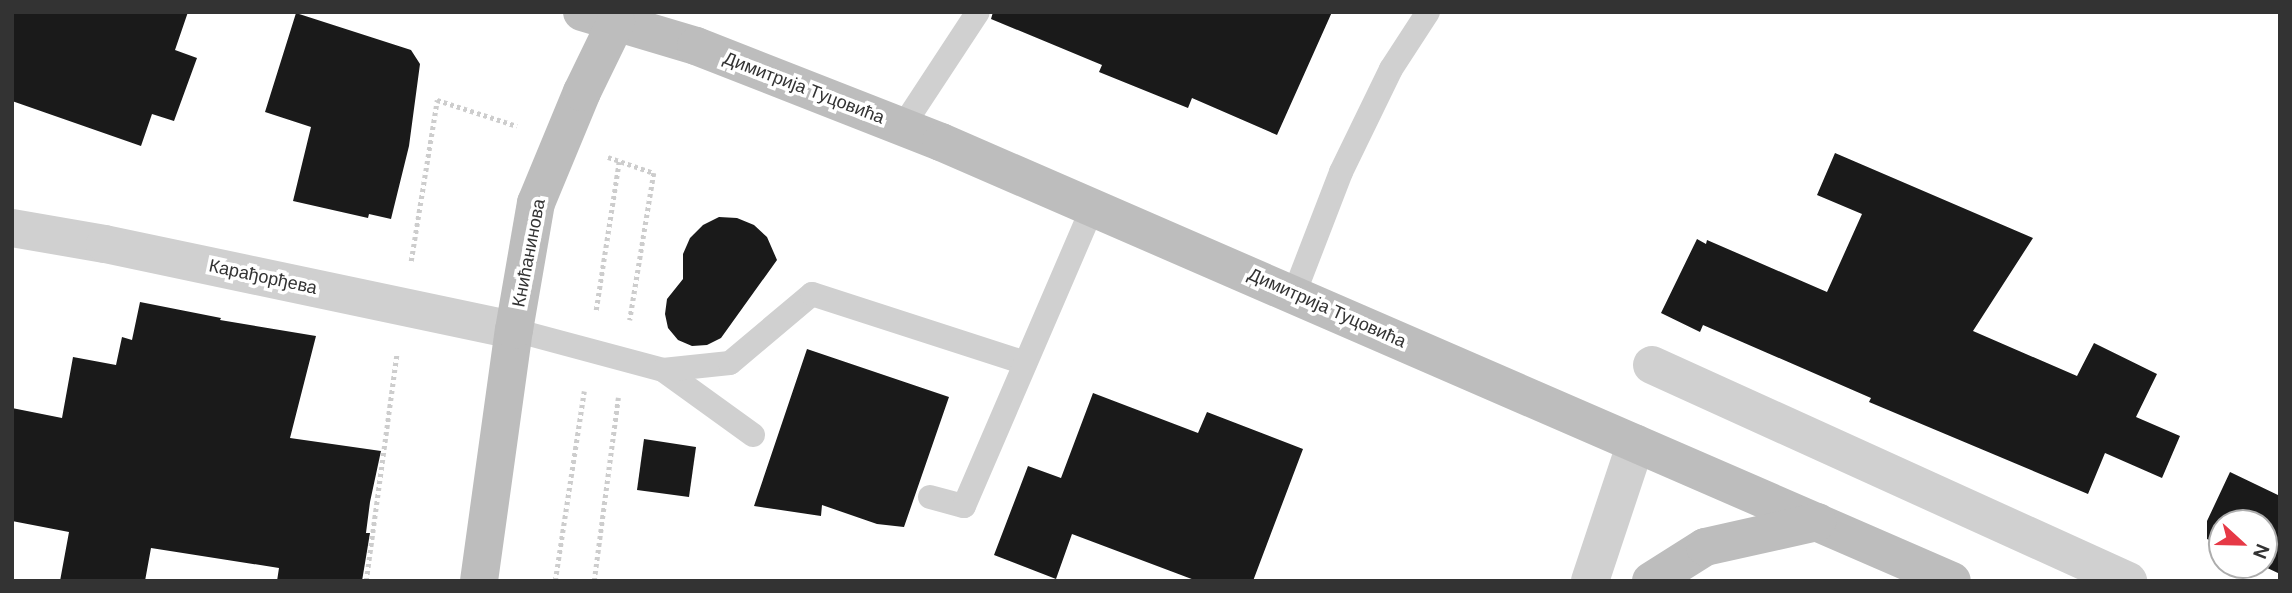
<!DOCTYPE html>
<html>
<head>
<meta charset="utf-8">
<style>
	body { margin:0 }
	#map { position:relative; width:2292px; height:593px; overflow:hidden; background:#fff; font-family:"DM Sans",sans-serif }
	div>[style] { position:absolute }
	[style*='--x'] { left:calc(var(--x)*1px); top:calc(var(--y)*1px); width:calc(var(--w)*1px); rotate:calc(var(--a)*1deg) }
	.building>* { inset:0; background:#1a1a1a }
	.path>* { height:4.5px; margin-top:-2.25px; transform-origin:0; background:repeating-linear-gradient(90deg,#cdcdcd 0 3.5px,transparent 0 7px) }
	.lane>* { height:24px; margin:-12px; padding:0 12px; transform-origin:12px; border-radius:12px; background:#d0d0d0 }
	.street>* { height:38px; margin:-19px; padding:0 19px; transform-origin:19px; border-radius:19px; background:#d0d0d0 }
	.secondary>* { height:38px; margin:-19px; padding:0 19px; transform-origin:19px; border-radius:19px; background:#bdbdbd }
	span { translate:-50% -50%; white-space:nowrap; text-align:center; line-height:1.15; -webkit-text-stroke:7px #fff; paint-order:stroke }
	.street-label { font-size:18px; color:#333 }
	.frame { position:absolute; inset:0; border:14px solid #333; pointer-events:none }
	.north { position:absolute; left:2208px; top:509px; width:70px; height:70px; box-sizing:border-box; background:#fff; border:2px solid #adadad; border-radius:50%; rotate:112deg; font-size:19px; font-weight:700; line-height:28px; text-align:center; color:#333 }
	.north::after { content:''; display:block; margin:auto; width:24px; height:32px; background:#e63946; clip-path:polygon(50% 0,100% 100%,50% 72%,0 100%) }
</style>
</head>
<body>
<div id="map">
	<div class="building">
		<i style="clip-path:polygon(12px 12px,188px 12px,175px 50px,197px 58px,174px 121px,152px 114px,141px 146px,12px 101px)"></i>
		<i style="clip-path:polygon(993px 12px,1332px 12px,1277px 135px,1192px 98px,1188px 108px,1099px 72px,1102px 65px,991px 19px)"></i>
		<i style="clip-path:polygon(296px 13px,411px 50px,420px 64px,409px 146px,391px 219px,369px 214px,368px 218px,293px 201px,311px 127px,265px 112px)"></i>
		<i style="clip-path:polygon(1835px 153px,2033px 238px,1973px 331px,2077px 376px,2094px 343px,2157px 374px,2136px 417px,2180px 436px,2162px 478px,2105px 453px,2088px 494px,1869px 402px,1871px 398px,1703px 325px,1700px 332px,1661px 313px,1697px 239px,1706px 244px,1707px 240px,1827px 292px,1862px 214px,1817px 195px)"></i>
		<i style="clip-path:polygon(719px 217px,737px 218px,754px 225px,767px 237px,777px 260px,721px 338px,707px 345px,692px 346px,678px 340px,668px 328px,665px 314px,667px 299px,683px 279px,683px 254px,690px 238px,703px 225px)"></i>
		<i style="clip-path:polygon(140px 302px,221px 318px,220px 320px,316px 336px,290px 438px,381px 451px,370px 502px,366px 533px,370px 533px,362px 581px,277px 581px,279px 568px,151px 548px,145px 581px,60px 581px,69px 532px,12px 521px,12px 408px,62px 418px,73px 357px,116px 365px,122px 337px,132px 340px)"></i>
		<i style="clip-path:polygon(807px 349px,949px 397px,904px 527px,877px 524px,822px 505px,821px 516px,754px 506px)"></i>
		<i style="clip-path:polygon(1093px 393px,1198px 433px,1207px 412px,1303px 449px,1253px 581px,1197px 581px,1072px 534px,1056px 579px,994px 555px,1028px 466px,1061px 478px)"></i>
		<i style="clip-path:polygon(644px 439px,696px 447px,689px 497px,637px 490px)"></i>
		<i style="clip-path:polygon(2230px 472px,2280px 496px,2280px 574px,2261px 565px,2264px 565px,2264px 523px,2222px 523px,2222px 546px,2207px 539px,2207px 521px)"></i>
	</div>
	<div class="path">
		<i style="--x:608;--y:157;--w:49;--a:19.2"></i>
		<i style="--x:654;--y:173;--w:149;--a:99.3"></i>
		<i style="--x:411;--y:261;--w:163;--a:-80.8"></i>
		<i style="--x:437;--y:100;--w:84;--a:18"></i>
		<i style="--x:596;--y:310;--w:150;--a:-81.2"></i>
		<i style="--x:366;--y:581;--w:230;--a:-82.3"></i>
		<i style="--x:555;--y:581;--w:192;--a:-81.3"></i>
		<i style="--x:594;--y:581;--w:185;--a:-82.5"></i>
	</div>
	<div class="lane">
		<i style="--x:903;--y:126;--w:136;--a:-56.7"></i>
		<i style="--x:1294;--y:294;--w:131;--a:-68.9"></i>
		<i style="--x:1341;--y:172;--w:114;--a:-64.1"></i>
		<i style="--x:1391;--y:69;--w:68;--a:-57"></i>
		<i style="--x:514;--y:330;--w:154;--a:15"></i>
		<i style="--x:663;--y:370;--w:111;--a:35.8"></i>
		<i style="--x:663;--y:370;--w:67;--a:-6"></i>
		<i style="--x:730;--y:363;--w:107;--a:-40.1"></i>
		<i style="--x:812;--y:294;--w:224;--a:17.9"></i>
		<i style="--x:930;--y:497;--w:35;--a:15"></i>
		<i style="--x:964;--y:506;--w:326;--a:-66.7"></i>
	</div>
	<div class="street">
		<i style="--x:12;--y:228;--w:94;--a:9.8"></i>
		<i style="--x:105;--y:244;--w:418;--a:11.9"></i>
		<i style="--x:1652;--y:365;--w:523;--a:24.41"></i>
		<i style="--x:1590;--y:581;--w:145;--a:-71.6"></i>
	</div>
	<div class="secondary">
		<i style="--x:582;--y:12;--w:119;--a:16.6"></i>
		<i style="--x:696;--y:46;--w:263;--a:21.4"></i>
		<i style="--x:941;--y:142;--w:1102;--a:23.47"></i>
		<i style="--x:479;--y:581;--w:253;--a:-82.1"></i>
		<i style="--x:514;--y:330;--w:129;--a:-80.2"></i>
		<i style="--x:536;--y:203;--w:120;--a:-67.5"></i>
		<i style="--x:582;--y:92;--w:78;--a:-64.1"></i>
		<i style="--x:1651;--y:581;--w:64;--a:-32.2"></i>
		<i style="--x:1705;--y:547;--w:115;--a:-12.6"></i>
	</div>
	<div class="street-label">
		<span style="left:804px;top:88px;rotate:21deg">Димитрија Туцовића</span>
		<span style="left:529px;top:253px;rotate:-79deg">Книћанинова</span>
		<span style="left:263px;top:277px;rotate:12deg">Карађорђева</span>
		<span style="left:1327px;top:308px;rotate:24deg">Димитрија Туцовића</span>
	</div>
	<div class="frame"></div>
	<div class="north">N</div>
</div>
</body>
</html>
